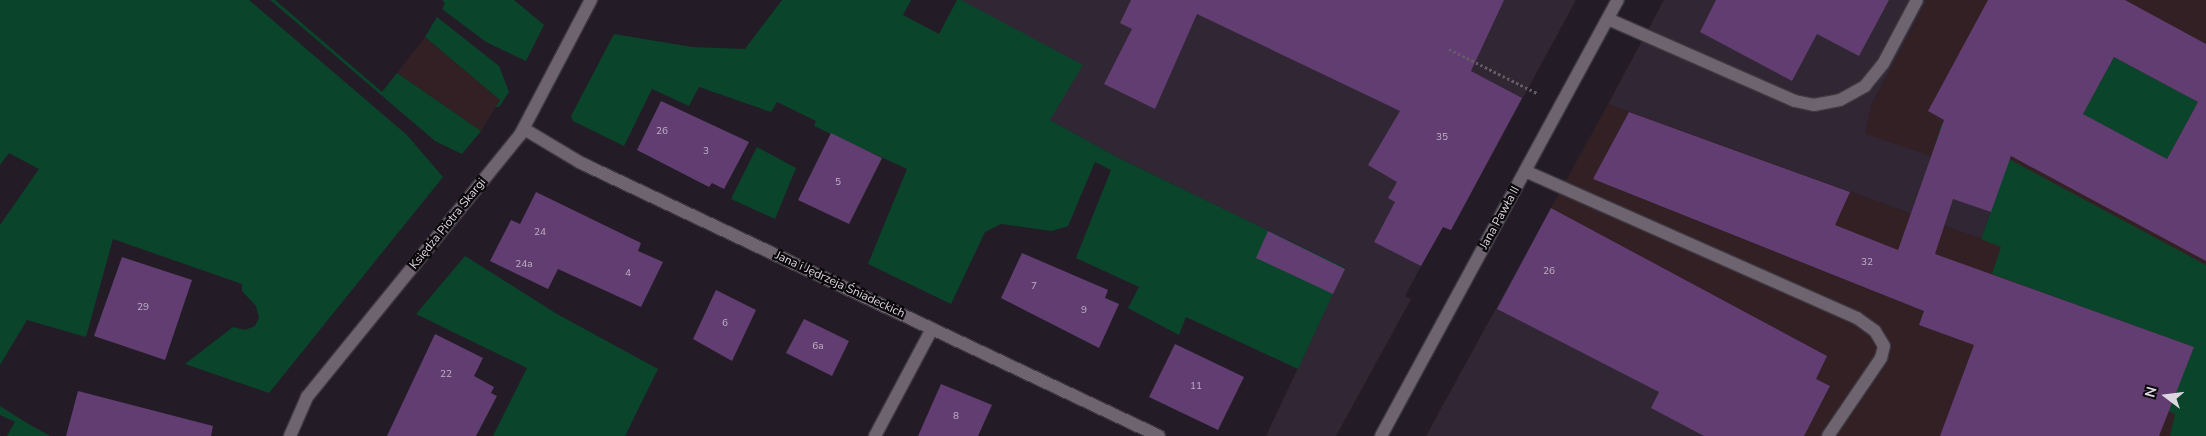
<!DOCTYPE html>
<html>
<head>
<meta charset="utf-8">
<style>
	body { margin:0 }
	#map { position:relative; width:2206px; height:436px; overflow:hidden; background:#231c26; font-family:"Nunito Sans",sans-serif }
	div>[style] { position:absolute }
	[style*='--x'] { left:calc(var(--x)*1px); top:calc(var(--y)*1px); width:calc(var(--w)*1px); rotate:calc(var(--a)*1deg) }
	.commercial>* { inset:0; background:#302634 }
	.industrial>* { inset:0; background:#332024 }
	.green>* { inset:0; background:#0a442a }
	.building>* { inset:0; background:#623d71 }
	.path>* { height:3px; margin-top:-1.5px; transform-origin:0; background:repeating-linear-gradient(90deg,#635d66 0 2.5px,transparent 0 5px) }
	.roads { filter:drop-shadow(1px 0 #3e3941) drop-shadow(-1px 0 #3e3941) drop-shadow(0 1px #3e3941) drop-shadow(0 -1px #3e3941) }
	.lane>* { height:12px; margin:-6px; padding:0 6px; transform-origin:6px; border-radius:6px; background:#6d6470 }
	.street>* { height:12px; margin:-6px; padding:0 6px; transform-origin:6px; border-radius:6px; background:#6d6470 }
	span { translate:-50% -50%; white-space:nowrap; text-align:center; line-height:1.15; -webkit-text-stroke:4.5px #0b080c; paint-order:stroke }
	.number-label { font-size:10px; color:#beb1c4 }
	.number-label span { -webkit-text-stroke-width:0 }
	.street-label { font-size:12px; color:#ddd8df }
	.north { position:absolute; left:2141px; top:371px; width:50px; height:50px; -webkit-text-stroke:4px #0b080c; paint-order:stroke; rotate:285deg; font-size:14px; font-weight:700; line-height:20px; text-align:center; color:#ddd8df }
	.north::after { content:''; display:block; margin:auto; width:18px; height:22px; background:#ddd8df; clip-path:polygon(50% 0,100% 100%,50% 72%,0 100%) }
</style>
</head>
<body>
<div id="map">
	<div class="commercial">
		<i style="clip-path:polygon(961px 0,1576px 0,1451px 230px,1443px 227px,1421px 266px,1405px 296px,1411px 299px,1336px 436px,1266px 436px,1345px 268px,1117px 157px,1050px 120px,1055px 110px)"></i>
		<i style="clip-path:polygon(1664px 0,1927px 0,1871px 106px,1932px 155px,2002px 180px,1981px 239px,1608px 104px)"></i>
		<i style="clip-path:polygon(1551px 208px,1827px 356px,1830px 386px,1804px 436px,1426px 436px)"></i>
	</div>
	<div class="industrial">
		<i style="clip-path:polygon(1927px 0,2206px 0,2206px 318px,2202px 317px,2170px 436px,1804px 436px,1830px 387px,1816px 379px,1827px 356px,1551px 208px,1608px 104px,1981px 239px,2002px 180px,1865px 134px,1871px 106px)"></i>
		<i style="clip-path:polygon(425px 37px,500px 100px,481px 131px,397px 73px)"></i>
	</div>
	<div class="green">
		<i style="clip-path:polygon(0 0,249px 0,407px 135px,443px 177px,269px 393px,185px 364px,233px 327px,245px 330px,255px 326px,259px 318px,256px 306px,242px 291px,242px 284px,113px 239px,86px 337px,27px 320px,0 365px,0 225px,39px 169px,9px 153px,0 165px)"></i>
		<i style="clip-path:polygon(270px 0,275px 0,382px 92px,397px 73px,481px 131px,462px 154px,435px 141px)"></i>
		<i style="clip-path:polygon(442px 0,514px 0,544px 25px,526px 61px,486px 42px,442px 9px,445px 3px)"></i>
		<i style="clip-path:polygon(782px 0,911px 0,903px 15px,939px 34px,957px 0,961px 0,1083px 65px,1050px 120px,1117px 157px,1345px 268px,1298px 369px,1186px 317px,1179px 335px,1128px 308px,1139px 287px,1076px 258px,1111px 170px,1095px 162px,1068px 226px,1052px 231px,1001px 224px,985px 232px,951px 304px,868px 264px,907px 169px,814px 126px,816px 121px,777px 102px,771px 112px,699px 87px,689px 106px,652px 89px,624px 146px,573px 121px,571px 116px,614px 34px,692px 47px,745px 49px)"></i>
		<i style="clip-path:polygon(437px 17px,499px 66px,509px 92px,499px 107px,496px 107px,500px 100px,425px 37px)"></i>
		<i style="clip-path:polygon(2114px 57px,2198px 102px,2167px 159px,2083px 114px)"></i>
		<i style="clip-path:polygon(1942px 123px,2206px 265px,2206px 436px,2170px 436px,2175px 414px,2168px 411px,2194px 347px,1992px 274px,2001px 247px,1981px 239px,2002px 180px,1932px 155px)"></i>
		<i style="clip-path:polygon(757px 147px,796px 168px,775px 219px,731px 199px)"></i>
		<i style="clip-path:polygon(465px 256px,557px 314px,658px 369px,625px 436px,493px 436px,527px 368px,416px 314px)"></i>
		<i style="clip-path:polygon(0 406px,27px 423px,50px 436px,7px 436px,15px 422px,0 415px)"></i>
	</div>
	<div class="building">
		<i style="clip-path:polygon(1131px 0,1504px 0,1471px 71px,1522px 98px,1451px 230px,1443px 227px,1421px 266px,1374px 242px,1395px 202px,1388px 198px,1397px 182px,1368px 165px,1400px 111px,1197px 14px,1155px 109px,1104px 84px,1132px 29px,1120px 23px)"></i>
		<i style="clip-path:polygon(1716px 0,1889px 0,1859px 56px,1817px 34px,1792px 81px,1700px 32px)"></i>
		<i style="clip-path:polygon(evenodd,1988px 0,2125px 0,2206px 44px,2206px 261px,2011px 156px,1991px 212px,1953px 199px,1935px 254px,2194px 347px,2159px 436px,1940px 436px,1974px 345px,1919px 325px,1924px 311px,1593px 179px,1629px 112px,1850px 192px,1835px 225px,1898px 250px,1944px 120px,1928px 111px,1988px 0,2114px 57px,2198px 102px,2167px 159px,2083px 114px,2114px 57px)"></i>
		<i style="clip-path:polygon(661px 101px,749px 142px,724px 189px,712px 183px,709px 187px,637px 150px)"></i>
		<i style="clip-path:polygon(831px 133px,882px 158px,849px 224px,798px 200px)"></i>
		<i style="clip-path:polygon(536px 192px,641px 243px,638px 251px,663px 262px,641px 307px,558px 269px,548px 289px,490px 261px,511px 220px,520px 224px)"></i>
		<i style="clip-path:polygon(1551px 208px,1827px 356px,1816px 379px,1830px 386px,1804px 436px,1704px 436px,1651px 408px,1659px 392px,1497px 309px)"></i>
		<i style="clip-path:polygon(1268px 231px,1345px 269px,1333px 294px,1256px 258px)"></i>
		<i style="clip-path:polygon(1022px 253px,1108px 290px,1105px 298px,1119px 304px,1099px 348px,1001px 298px)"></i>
		<i style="clip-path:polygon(122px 257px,192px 280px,165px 360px,94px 336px)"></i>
		<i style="clip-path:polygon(716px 290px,756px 310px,732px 361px,693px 339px)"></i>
		<i style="clip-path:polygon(804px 319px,849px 341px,832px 376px,786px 353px)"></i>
		<i style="clip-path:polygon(435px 334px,483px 358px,474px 376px,494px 387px,491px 393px,497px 396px,476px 436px,387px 436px)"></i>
		<i style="clip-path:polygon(1175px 344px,1244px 377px,1218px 430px,1149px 397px)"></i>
		<i style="clip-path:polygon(941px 384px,992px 405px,978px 436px,918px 436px)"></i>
		<i style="clip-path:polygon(78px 391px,213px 426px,211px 436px,66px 436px)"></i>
	</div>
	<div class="path">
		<i style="--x:1449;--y:49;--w:98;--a:26.6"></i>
	</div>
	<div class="roads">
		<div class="lane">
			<i style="--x:1608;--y:19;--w:204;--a:23.7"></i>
			<i style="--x:1795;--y:101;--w:19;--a:12"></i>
			<i style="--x:1814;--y:105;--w:26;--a:-11"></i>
			<i style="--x:1840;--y:100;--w:29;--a:-29"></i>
			<i style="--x:1865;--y:86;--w:28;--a:-51"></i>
			<i style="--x:1883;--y:64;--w:72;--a:-62"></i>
			<i style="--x:1525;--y:171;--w:363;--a:23.9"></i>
			<i style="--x:1857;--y:318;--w:22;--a:36"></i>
			<i style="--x:1875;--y:331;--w:17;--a:59"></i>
			<i style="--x:1884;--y:346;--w:12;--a:104"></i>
			<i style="--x:1881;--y:358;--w:94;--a:124.2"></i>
			<i style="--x:875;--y:436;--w:121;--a:-62"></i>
		</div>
		<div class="street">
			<i style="--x:524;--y:129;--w:66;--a:30.8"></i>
			<i style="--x:581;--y:163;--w:639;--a:25.28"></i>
			<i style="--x:290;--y:436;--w:43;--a:-66.4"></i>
			<i style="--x:307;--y:397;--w:338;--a:-50.9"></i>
			<i style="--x:520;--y:135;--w:153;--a:-62.3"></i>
			<i style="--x:1381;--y:436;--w:496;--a:-61.5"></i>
		</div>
	</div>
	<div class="number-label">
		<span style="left:662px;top:132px">26</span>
		<span style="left:1442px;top:138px">35</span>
		<span style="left:706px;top:152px">3</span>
		<span style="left:838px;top:183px">5</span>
		<span style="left:540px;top:233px">24</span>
		<span style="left:1867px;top:263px">32</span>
		<span style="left:524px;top:265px">24a</span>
		<span style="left:1549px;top:272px">26</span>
		<span style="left:628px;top:274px">4</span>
		<span style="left:1034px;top:287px">7</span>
		<span style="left:143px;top:308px">29</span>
		<span style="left:1084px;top:311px">9</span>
		<span style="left:725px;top:324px">6</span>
		<span style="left:818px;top:347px">6a</span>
		<span style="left:446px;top:375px">22</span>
		<span style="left:1196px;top:387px">11</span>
		<span style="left:956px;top:417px">8</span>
	</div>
	<div class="street-label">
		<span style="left:1500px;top:218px;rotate:-61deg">Jana Pawła II</span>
		<span style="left:448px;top:224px;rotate:-51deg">Księdza Piotra Skargi</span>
		<span style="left:840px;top:285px;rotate:25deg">Jana i Jędrzeja Śniadeckich</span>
	</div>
	<div class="north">N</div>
</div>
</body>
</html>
